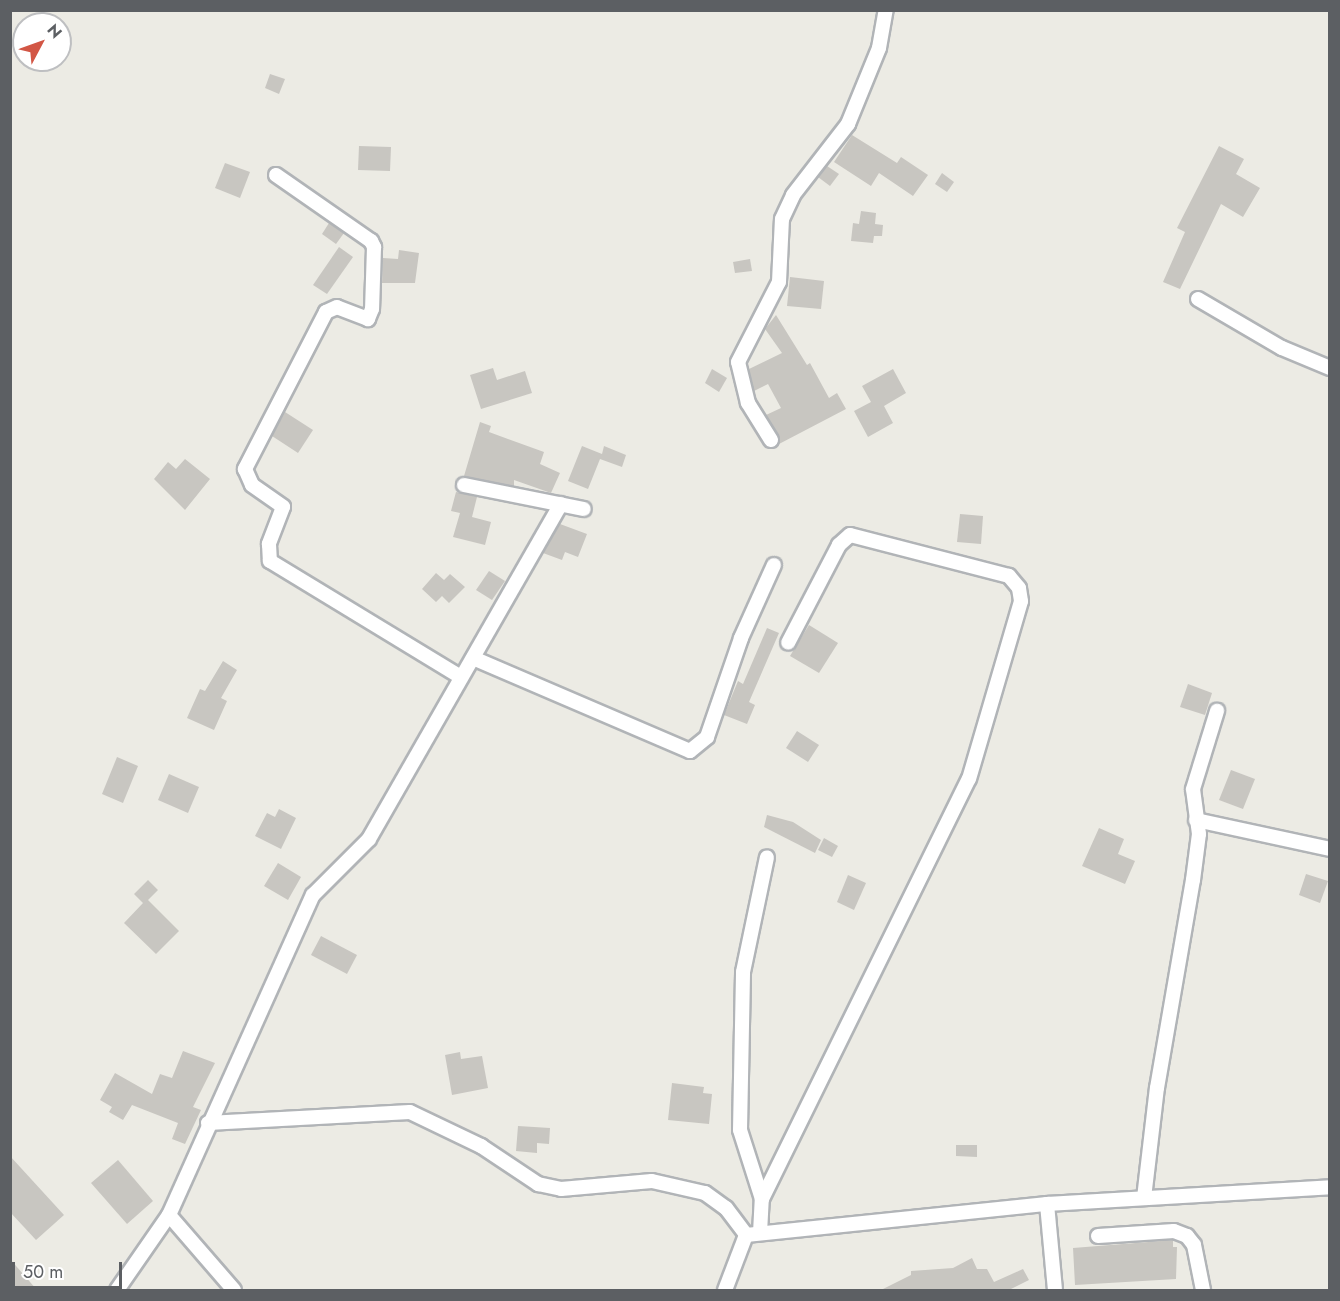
<!DOCTYPE html>
<html>
<head>
<meta charset="utf-8">
<style>
	body { margin:0 }
	#map { position:relative; width:1340px; height:1301px; overflow:hidden; background:#ecebe4; font-family:Jost,sans-serif }
	div>[style] { position:absolute }
	[style*='--x'] { left:calc(var(--x)*1px); top:calc(var(--y)*1px); width:calc(var(--w)*1px); rotate:calc(var(--a)*1deg) }
	.building>* { inset:0; background:#c8c6c1 }
	.roads { filter:drop-shadow(2px 0 #b1b4b7) drop-shadow(-2px 0 #b1b4b7) drop-shadow(0 2px #b1b4b7) drop-shadow(0 -2px #b1b4b7) }
	.street>* { height:14px; margin:-7px; padding:0 7px; transform-origin:7px; border-radius:7px; background:#fff }
	span { translate:-50% -50%; white-space:nowrap; text-align:center; line-height:1.15; -webkit-text-stroke:4.5px #fff; paint-order:stroke }
	.frame { position:absolute; inset:0; border:12px solid #5c5f63; pointer-events:none }
	.north { position:absolute; left:12px; top:12px; width:60px; height:60px; box-sizing:border-box; background:#fff; border:2px solid #bebfc1; border-radius:50%; rotate:49deg; font-size:16px; font-weight:700; line-height:24px; text-align:center; color:#5c5f63 }
	.north::after { content:''; display:block; margin:auto; width:21px; height:27px; background:#d25645; clip-path:polygon(50% 0,100% 100%,50% 72%,0 100%) }
	.scale { position:absolute; left:12px; top:1262px; width:110px; height:27px; box-sizing:border-box; border:3px solid #5c5f63; border-top:0; padding-left:8px; font-size:18px; line-height:21px; white-space:nowrap; color:#5c5f63; -webkit-text-stroke:4px #fff; paint-order:stroke }
</style>
</head>
<body>
<div id="map">
	<div class="building">
		<i style="clip-path:polygon(270px 74px,285px 79px,279px 94px,265px 88px)"></i>
		<i style="clip-path:polygon(852px 135px,897px 163px,901px 157px,928px 175px,913px 196px,879px 173px,871px 186px,834px 162px)"></i>
		<i style="clip-path:polygon(359px 146px,391px 147px,390px 171px,358px 170px)"></i>
		<i style="clip-path:polygon(1219px 146px,1244px 159px,1236px 174px,1260px 188px,1243px 217px,1221px 204px,1180px 289px,1163px 282px,1185px 232px,1177px 228px)"></i>
		<i style="clip-path:polygon(225px 163px,250px 172px,240px 198px,215px 188px)"></i>
		<i style="clip-path:polygon(827px 166px,839px 174px,830px 186px,818px 177px)"></i>
		<i style="clip-path:polygon(942px 173px,954px 182px,947px 192px,935px 184px)"></i>
		<i style="clip-path:polygon(861px 211px,876px 213px,875px 224px,883px 225px,882px 236px,874px 236px,873px 243px,851px 241px,853px 223px,859px 224px)"></i>
		<i style="clip-path:polygon(329px 223px,344px 233px,336px 244px,322px 234px)"></i>
		<i style="clip-path:polygon(339px 247px,353px 257px,327px 294px,313px 285px)"></i>
		<i style="clip-path:polygon(399px 250px,419px 253px,415px 283px,382px 283px,383px 258px,398px 259px)"></i>
		<i style="clip-path:polygon(750px 259px,752px 271px,735px 273px,733px 262px)"></i>
		<i style="clip-path:polygon(790px 277px,824px 281px,821px 309px,787px 306px)"></i>
		<i style="clip-path:polygon(776px 315px,807px 365px,810px 363px,829px 398px,837px 393px,846px 409px,779px 444px,779px 436px,766px 415px,781px 408px,768px 384px,754px 391px,749px 369px,782px 353px,765px 329px)"></i>
		<i style="clip-path:polygon(493px 368px,497px 380px,525px 371px,532px 393px,481px 409px,470px 375px)"></i>
		<i style="clip-path:polygon(712px 369px,727px 378px,719px 392px,705px 383px)"></i>
		<i style="clip-path:polygon(893px 369px,906px 393px,884px 406px,893px 423px,868px 437px,854px 411px,871px 402px,862px 386px)"></i>
		<i style="clip-path:polygon(285px 412px,313px 430px,298px 453px,272px 436px)"></i>
		<i style="clip-path:polygon(480px 422px,491px 426px,489px 432px,544px 452px,540px 464px,560px 473px,551px 493px,514px 480px,514px 486px,464px 476px)"></i>
		<i style="clip-path:polygon(582px 446px,602px 454px,604px 446px,626px 455px,622px 467px,600px 459px,588px 489px,568px 481px)"></i>
		<i style="clip-path:polygon(185px 459px,210px 479px,185px 510px,154px 479px,168px 462px,176px 469px)"></i>
		<i style="clip-path:polygon(456px 492px,477px 497px,472px 517px,491px 522px,485px 545px,453px 537px,460px 513px,451px 511px)"></i>
		<i style="clip-path:polygon(960px 514px,983px 516px,981px 544px,957px 542px)"></i>
		<i style="clip-path:polygon(560px 524px,587px 534px,578px 557px,565px 552px,562px 560px,543px 553px)"></i>
		<i style="clip-path:polygon(489px 571px,505px 581px,492px 600px,476px 590px)"></i>
		<i style="clip-path:polygon(436px 573px,444px 580px,450px 574px,465px 587px,449px 603px,442px 596px,436px 602px,422px 589px)"></i>
		<i style="clip-path:polygon(809px 625px,838px 643px,819px 673px,790px 656px)"></i>
		<i style="clip-path:polygon(767px 628px,779px 633px,749px 702px,755px 705px,747px 724px,724px 715px,738px 681px,743px 684px)"></i>
		<i style="clip-path:polygon(223px 661px,237px 670px,221px 698px,227px 701px,214px 730px,187px 718px,200px 689px,205px 691px)"></i>
		<i style="clip-path:polygon(1188px 684px,1212px 693px,1205px 715px,1180px 707px)"></i>
		<i style="clip-path:polygon(797px 731px,819px 745px,808px 762px,786px 748px)"></i>
		<i style="clip-path:polygon(117px 757px,138px 766px,123px 803px,102px 794px)"></i>
		<i style="clip-path:polygon(1231px 770px,1255px 779px,1243px 809px,1219px 800px)"></i>
		<i style="clip-path:polygon(169px 774px,199px 787px,188px 813px,158px 800px)"></i>
		<i style="clip-path:polygon(279px 809px,296px 818px,281px 849px,255px 836px,267px 813px,275px 817px)"></i>
		<i style="clip-path:polygon(767px 815px,793px 822px,821px 840px,815px 853px,764px 827px)"></i>
		<i style="clip-path:polygon(1099px 828px,1124px 839px,1118px 854px,1135px 861px,1125px 884px,1082px 866px)"></i>
		<i style="clip-path:polygon(824px 838px,838px 846px,832px 857px,818px 850px)"></i>
		<i style="clip-path:polygon(278px 863px,301px 877px,288px 900px,264px 886px)"></i>
		<i style="clip-path:polygon(1306px 874px,1328px 881px,1320px 903px,1299px 895px)"></i>
		<i style="clip-path:polygon(848px 875px,866px 883px,854px 910px,837px 902px)"></i>
		<i style="clip-path:polygon(148px 880px,158px 890px,148px 900px,179px 931px,156px 954px,124px 923px,143px 903px,134px 894px)"></i>
		<i style="clip-path:polygon(321px 936px,357px 955px,347px 974px,311px 955px)"></i>
		<i style="clip-path:polygon(183px 1051px,215px 1063px,193px 1107px,201px 1110px,185px 1144px,172px 1139px,178px 1123px,132px 1105px,123px 1120px,109px 1112px,112px 1107px,100px 1100px,115px 1073px,152px 1094px,160px 1074px,172px 1078px)"></i>
		<i style="clip-path:polygon(460px 1052px,461px 1059px,482px 1056px,488px 1088px,452px 1095px,445px 1055px)"></i>
		<i style="clip-path:polygon(672px 1083px,704px 1087px,703px 1093px,712px 1094px,709px 1124px,668px 1120px)"></i>
		<i style="clip-path:polygon(518px 1126px,550px 1128px,549px 1144px,537px 1143px,537px 1153px,516px 1151px)"></i>
		<i style="clip-path:polygon(956px 1145px,977px 1145px,977px 1157px,956px 1156px)"></i>
		<i style="clip-path:polygon(10px 1156px,64px 1215px,36px 1240px,10px 1212px)"></i>
		<i style="clip-path:polygon(118px 1160px,153px 1201px,127px 1224px,91px 1183px)"></i>
		<i style="clip-path:polygon(1173px 1240px,1173px 1247px,1177px 1247px,1176px 1279px,1075px 1285px,1073px 1248px)"></i>
		<i style="clip-path:polygon(972px 1258px,977px 1269px,987px 1269px,994px 1282px,1023px 1269px,1029px 1280px,1009px 1290px,881px 1290px,911px 1275px,911px 1271px,953px 1268px)"></i>
		<i style="clip-path:polygon(10px 1259px,37px 1290px,10px 1290px)"></i>
	</div>
	<div class="roads">
		<div class="street">
			<i style="--x:276;--y:175;--w:116;--a:34.8"></i>
			<i style="--x:371;--y:241;--w:7;--a:63"></i>
			<i style="--x:374;--y:247;--w:62;--a:91.8"></i>
			<i style="--x:372;--y:309;--w:11;--a:112"></i>
			<i style="--x:368;--y:319;--w:33;--a:-159"></i>
			<i style="--x:337;--y:307;--w:12;--a:156"></i>
			<i style="--x:326;--y:312;--w:177;--a:117.3"></i>
			<i style="--x:245;--y:469;--w:17;--a:66"></i>
			<i style="--x:252;--y:485;--w:38;--a:35"></i>
			<i style="--x:283;--y:507;--w:40;--a:111"></i>
			<i style="--x:269;--y:544;--w:17;--a:87"></i>
			<i style="--x:270;--y:561;--w:223;--a:31.3"></i>
			<i style="--x:1198;--y:299;--w:97;--a:30.3"></i>
			<i style="--x:1282;--y:348;--w:52;--a:22.6"></i>
			<i style="--x:771;--y:440;--w:44;--a:-121.9"></i>
			<i style="--x:748;--y:403;--w:42;--a:-103.7"></i>
			<i style="--x:738;--y:362;--w:90;--a:-62.9"></i>
			<i style="--x:779;--y:282;--w:63;--a:-87.3"></i>
			<i style="--x:782;--y:219;--w:26;--a:-65"></i>
			<i style="--x:793;--y:195;--w:90;--a:-52.2"></i>
			<i style="--x:848;--y:124;--w:82;--a:-67.8"></i>
			<i style="--x:879;--y:48;--w:39;--a:-80"></i>
			<i style="--x:464;--y:485;--w:122;--a:11.3"></i>
			<i style="--x:473;--y:658;--w:236;--a:23.2"></i>
			<i style="--x:690;--y:751;--w:22;--a:-39"></i>
			<i style="--x:707;--y:737;--w:105;--a:-71"></i>
			<i style="--x:741;--y:638;--w:80;--a:-65.7"></i>
			<i style="--x:1196;--y:820;--w:137;--a:12.2"></i>
			<i style="--x:208;--y:1123;--w:202;--a:-3.1"></i>
			<i style="--x:410;--y:1112;--w:79;--a:25.6"></i>
			<i style="--x:481;--y:1146;--w:69;--a:33.7"></i>
			<i style="--x:538;--y:1184;--w:24;--a:12"></i>
			<i style="--x:561;--y:1189;--w:91;--a:-5"></i>
			<i style="--x:652;--y:1181;--w:54;--a:12.8"></i>
			<i style="--x:705;--y:1193;--w:26;--a:36"></i>
			<i style="--x:726;--y:1208;--w:34;--a:53"></i>
			<i style="--x:746;--y:1235;--w:59;--a:110.9"></i>
			<i style="--x:1144;--y:1198;--w:111;--a:-83.3"></i>
			<i style="--x:1157;--y:1088;--w:211;--a:-80.2"></i>
			<i style="--x:1193;--y:880;--w:46;--a:-82.6"></i>
			<i style="--x:1199;--y:834;--w:45;--a:-97.6"></i>
			<i style="--x:1193;--y:789;--w:82;--a:-72.9"></i>
			<i style="--x:762;--y:1199;--w:468;--a:-63.8"></i>
			<i style="--x:969;--y:779;--w:185;--a:-73.7"></i>
			<i style="--x:1021;--y:601;--w:13;--a:-99"></i>
			<i style="--x:1019;--y:588;--w:16;--a:-130"></i>
			<i style="--x:1009;--y:576;--w:164;--a:-165.5"></i>
			<i style="--x:850;--y:535;--w:15;--a:138"></i>
			<i style="--x:839;--y:545;--w:110;--a:117.5"></i>
			<i style="--x:1047;--y:1204;--w:86;--a:84.7"></i>
			<i style="--x:169;--y:1215;--w:99;--a:49.1"></i>
			<i style="--x:760;--y:1233;--w:34;--a:-87"></i>
			<i style="--x:762;--y:1199;--w:72;--a:-107.7"></i>
			<i style="--x:740;--y:1130;--w:158;--a:-88.9"></i>
			<i style="--x:743;--y:972;--w:117;--a:-78.2"></i>
			<i style="--x:746;--y:1235;--w:303;--a:-5.9"></i>
			<i style="--x:1047;--y:1204;--w:284;--a:-3.4"></i>
			<i style="--x:1098;--y:1236;--w:76;--a:-3.8"></i>
			<i style="--x:1174;--y:1231;--w:14;--a:21"></i>
			<i style="--x:1187;--y:1236;--w:11;--a:52"></i>
			<i style="--x:1194;--y:1245;--w:46;--a:78.7"></i>
			<i style="--x:117;--y:1290;--w:91;--a:-55.3"></i>
			<i style="--x:169;--y:1215;--w:351;--a:-65.8"></i>
			<i style="--x:313;--y:895;--w:79;--a:-45"></i>
			<i style="--x:369;--y:839;--w:386;--a:-60.2"></i>
		</div>
	</div>
	<div class="frame"></div>
	<div class="north">N</div>
	<div class="scale">50 m</div>
</div>
</body>
</html>
